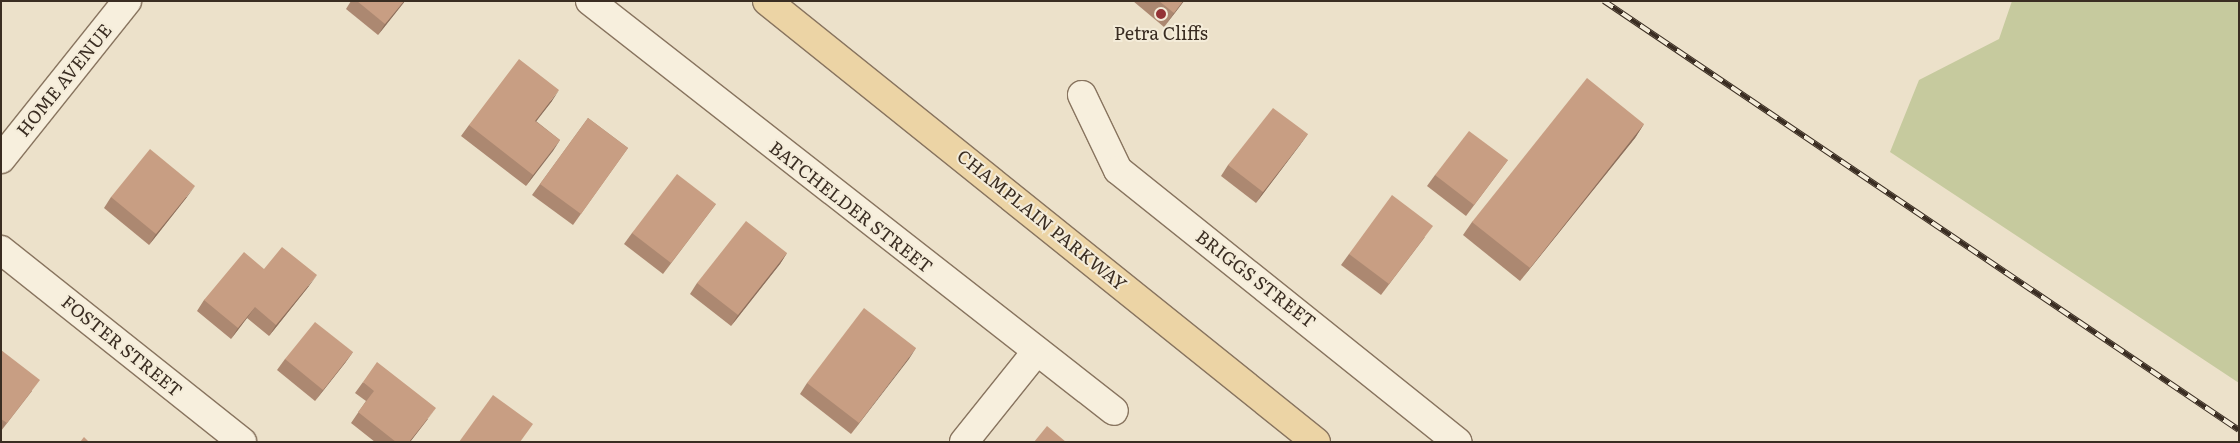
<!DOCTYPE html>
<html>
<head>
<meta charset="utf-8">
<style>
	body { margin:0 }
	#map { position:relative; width:2240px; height:443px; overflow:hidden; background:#ece1ca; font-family:Literata,serif }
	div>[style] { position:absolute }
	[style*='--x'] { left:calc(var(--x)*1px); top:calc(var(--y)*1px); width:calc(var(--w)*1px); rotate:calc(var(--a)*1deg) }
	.green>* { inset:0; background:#c6ca9e }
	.roads { filter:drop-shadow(1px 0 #88745f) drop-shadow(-1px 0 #88745f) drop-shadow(0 1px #88745f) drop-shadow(0 -1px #88745f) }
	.street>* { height:28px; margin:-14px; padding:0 14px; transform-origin:14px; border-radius:14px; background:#f7efdd }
	.secondary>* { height:28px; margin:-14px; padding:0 14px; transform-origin:14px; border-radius:14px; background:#f7efdd }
	.primary>* { height:28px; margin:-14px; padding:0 14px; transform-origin:14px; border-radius:14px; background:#ecd4a5 }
	.rail>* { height:5.5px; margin-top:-2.75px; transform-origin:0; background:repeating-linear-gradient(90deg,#f4ecd9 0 11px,#3a2d22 0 22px); box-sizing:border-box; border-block:1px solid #3a2d22 }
	.wall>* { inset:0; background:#ac8871 }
	.shaded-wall>* { inset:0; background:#8c6f5c }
	.building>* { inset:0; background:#c89e83 }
	.dots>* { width:14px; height:14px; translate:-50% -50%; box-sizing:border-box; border:2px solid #f4ecd9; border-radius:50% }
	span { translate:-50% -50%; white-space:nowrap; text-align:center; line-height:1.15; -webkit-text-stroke:4px #f4ecd9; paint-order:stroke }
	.poi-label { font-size:18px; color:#3a2d22 }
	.street-label { font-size:18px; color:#3a2d22 }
	.frame { position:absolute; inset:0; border:2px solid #3a2d22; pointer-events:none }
</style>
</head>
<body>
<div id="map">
	<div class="green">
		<i style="clip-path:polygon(2012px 1px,2239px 1px,2239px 383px,1890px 152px,1919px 80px,1999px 39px)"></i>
	</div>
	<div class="roads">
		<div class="street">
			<i style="--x:590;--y:1;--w:665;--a:38.04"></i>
			<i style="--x:1082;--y:95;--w:83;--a:64.4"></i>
			<i style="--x:1118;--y:170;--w:435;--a:38.7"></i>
			<i style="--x:1;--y:250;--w:308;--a:38.5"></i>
			<i style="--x:964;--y:442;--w:115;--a:-51.3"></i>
		</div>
		<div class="secondary">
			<i style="--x:1;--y:159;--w:202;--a:-51.4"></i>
		</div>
		<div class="primary">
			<i style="--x:767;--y:1;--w:704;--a:38.77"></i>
		</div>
	</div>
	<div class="rail">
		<i style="--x:1604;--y:1;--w:766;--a:34.04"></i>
	</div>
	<div class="wall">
		<i style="clip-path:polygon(351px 1px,405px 1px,378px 35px,346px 9px)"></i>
		<i style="clip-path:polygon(1133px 1px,1184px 1px,1164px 27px)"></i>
		<i style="clip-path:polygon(552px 101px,536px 121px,560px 140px,526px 186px,461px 136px,469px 125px)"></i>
		<i style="clip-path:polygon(588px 118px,628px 148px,573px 225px,532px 195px)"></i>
		<i style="clip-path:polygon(1644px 124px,1635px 138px,1520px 281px,1463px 235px,1472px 222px)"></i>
		<i style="clip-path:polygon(1308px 134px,1256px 203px,1221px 176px,1228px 165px)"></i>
		<i style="clip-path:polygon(1508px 160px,1466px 216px,1427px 186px,1435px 175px)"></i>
		<i style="clip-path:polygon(111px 197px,187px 197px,149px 245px,104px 208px)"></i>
		<i style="clip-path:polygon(716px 204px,663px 274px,624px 244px,632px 233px)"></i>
		<i style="clip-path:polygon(1425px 237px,1381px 295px,1341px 265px,1349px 254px)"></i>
		<i style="clip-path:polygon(787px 253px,780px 264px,731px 326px,690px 294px,697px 283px)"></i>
		<i style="clip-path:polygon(264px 269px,309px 286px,269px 336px,247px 318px,231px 339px,197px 311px,204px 300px)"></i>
		<i style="clip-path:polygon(916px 348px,851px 434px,800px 394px,807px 383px)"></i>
		<i style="clip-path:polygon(1px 350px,32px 391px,1px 431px)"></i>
		<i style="clip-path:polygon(353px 352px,345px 363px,315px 401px,277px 370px,285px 359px)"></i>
		<i style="clip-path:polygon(363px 382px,428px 419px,410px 442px,375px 442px,351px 423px,366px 401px,355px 393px)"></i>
	</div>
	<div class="shaded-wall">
		<i style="clip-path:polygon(404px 1px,405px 1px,378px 35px,385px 24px)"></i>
		<i style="clip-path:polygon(1183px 1px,1184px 1px,1164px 27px,1174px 13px)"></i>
		<i style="clip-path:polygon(559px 90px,552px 101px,528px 132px,535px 121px)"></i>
		<i style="clip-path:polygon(1644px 124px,1635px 138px,1520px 281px,1530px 268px)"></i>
		<i style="clip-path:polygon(1308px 134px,1300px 145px,1256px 203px,1263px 192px)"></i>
		<i style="clip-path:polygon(560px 140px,553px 151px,526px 186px,533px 175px)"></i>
		<i style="clip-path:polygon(195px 186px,187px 197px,149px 245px,156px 234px)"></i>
		<i style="clip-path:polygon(787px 253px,780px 264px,731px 326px,738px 315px)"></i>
		<i style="clip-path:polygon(317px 275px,309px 286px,269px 336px,276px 325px)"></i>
		<i style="clip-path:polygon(255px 307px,247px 318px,231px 339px,238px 328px)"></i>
		<i style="clip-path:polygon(916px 348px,909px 359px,851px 434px,859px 423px)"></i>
		<i style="clip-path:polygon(353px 352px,345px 363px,315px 401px,323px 390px)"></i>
		<i style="clip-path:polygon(436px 408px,410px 442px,409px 442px)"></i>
	</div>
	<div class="building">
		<i style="clip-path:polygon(357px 1px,404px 1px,385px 24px)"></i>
		<i style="clip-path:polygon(1159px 1px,1183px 1px,1174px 13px)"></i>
		<i style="clip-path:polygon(519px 59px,559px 90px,535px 121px,560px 140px,533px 175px,469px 125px)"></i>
		<i style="clip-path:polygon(1587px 78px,1644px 124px,1530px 268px,1472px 222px)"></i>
		<i style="clip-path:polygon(1273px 108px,1308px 134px,1263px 192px,1228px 165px)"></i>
		<i style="clip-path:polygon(588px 118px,628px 148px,581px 214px,540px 184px)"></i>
		<i style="clip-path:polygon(1469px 131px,1508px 160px,1474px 205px,1435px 175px)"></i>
		<i style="clip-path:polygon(150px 149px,195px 186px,156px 234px,111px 197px)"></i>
		<i style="clip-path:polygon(677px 174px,716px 204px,671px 263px,632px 233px)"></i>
		<i style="clip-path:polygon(1392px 195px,1433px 226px,1389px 284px,1349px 254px)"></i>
		<i style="clip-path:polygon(746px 221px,787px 253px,738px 315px,697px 283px)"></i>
		<i style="clip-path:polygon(282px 247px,317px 275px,276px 325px,255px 307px,238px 328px,204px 300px,244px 252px,264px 269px)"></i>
		<i style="clip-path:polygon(864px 308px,916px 348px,859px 423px,807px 383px)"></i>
		<i style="clip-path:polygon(315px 322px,353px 352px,323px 390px,285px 359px)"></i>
		<i style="clip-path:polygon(1px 350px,40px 380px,7px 423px,1px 419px)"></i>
		<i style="clip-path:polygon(377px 362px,436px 408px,409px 442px,396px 442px,358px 412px,374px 391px,363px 382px)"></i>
		<i style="clip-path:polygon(493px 395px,533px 424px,520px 442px,459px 442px)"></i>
		<i style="clip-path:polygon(1047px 426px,1066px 442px,1034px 442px)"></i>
		<i style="clip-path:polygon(84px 437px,89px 442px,80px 442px)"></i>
	</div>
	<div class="dots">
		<i style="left:1161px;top:14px;background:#943336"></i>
	</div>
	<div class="poi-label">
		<span style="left:1161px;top:33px">Petra Cliffs</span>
	</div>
	<div class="street-label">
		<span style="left:64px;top:80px;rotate:-51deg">HOME AVENUE</span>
		<span style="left:851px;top:207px;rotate:38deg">BATCHELDER STREET</span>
		<span style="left:1042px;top:220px;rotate:39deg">CHAMPLAIN PARKWAY</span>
		<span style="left:1256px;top:279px;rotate:38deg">BRIGGS STREET</span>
		<span style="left:122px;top:346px;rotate:39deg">FOSTER STREET</span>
	</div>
	<div class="frame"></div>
</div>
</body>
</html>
